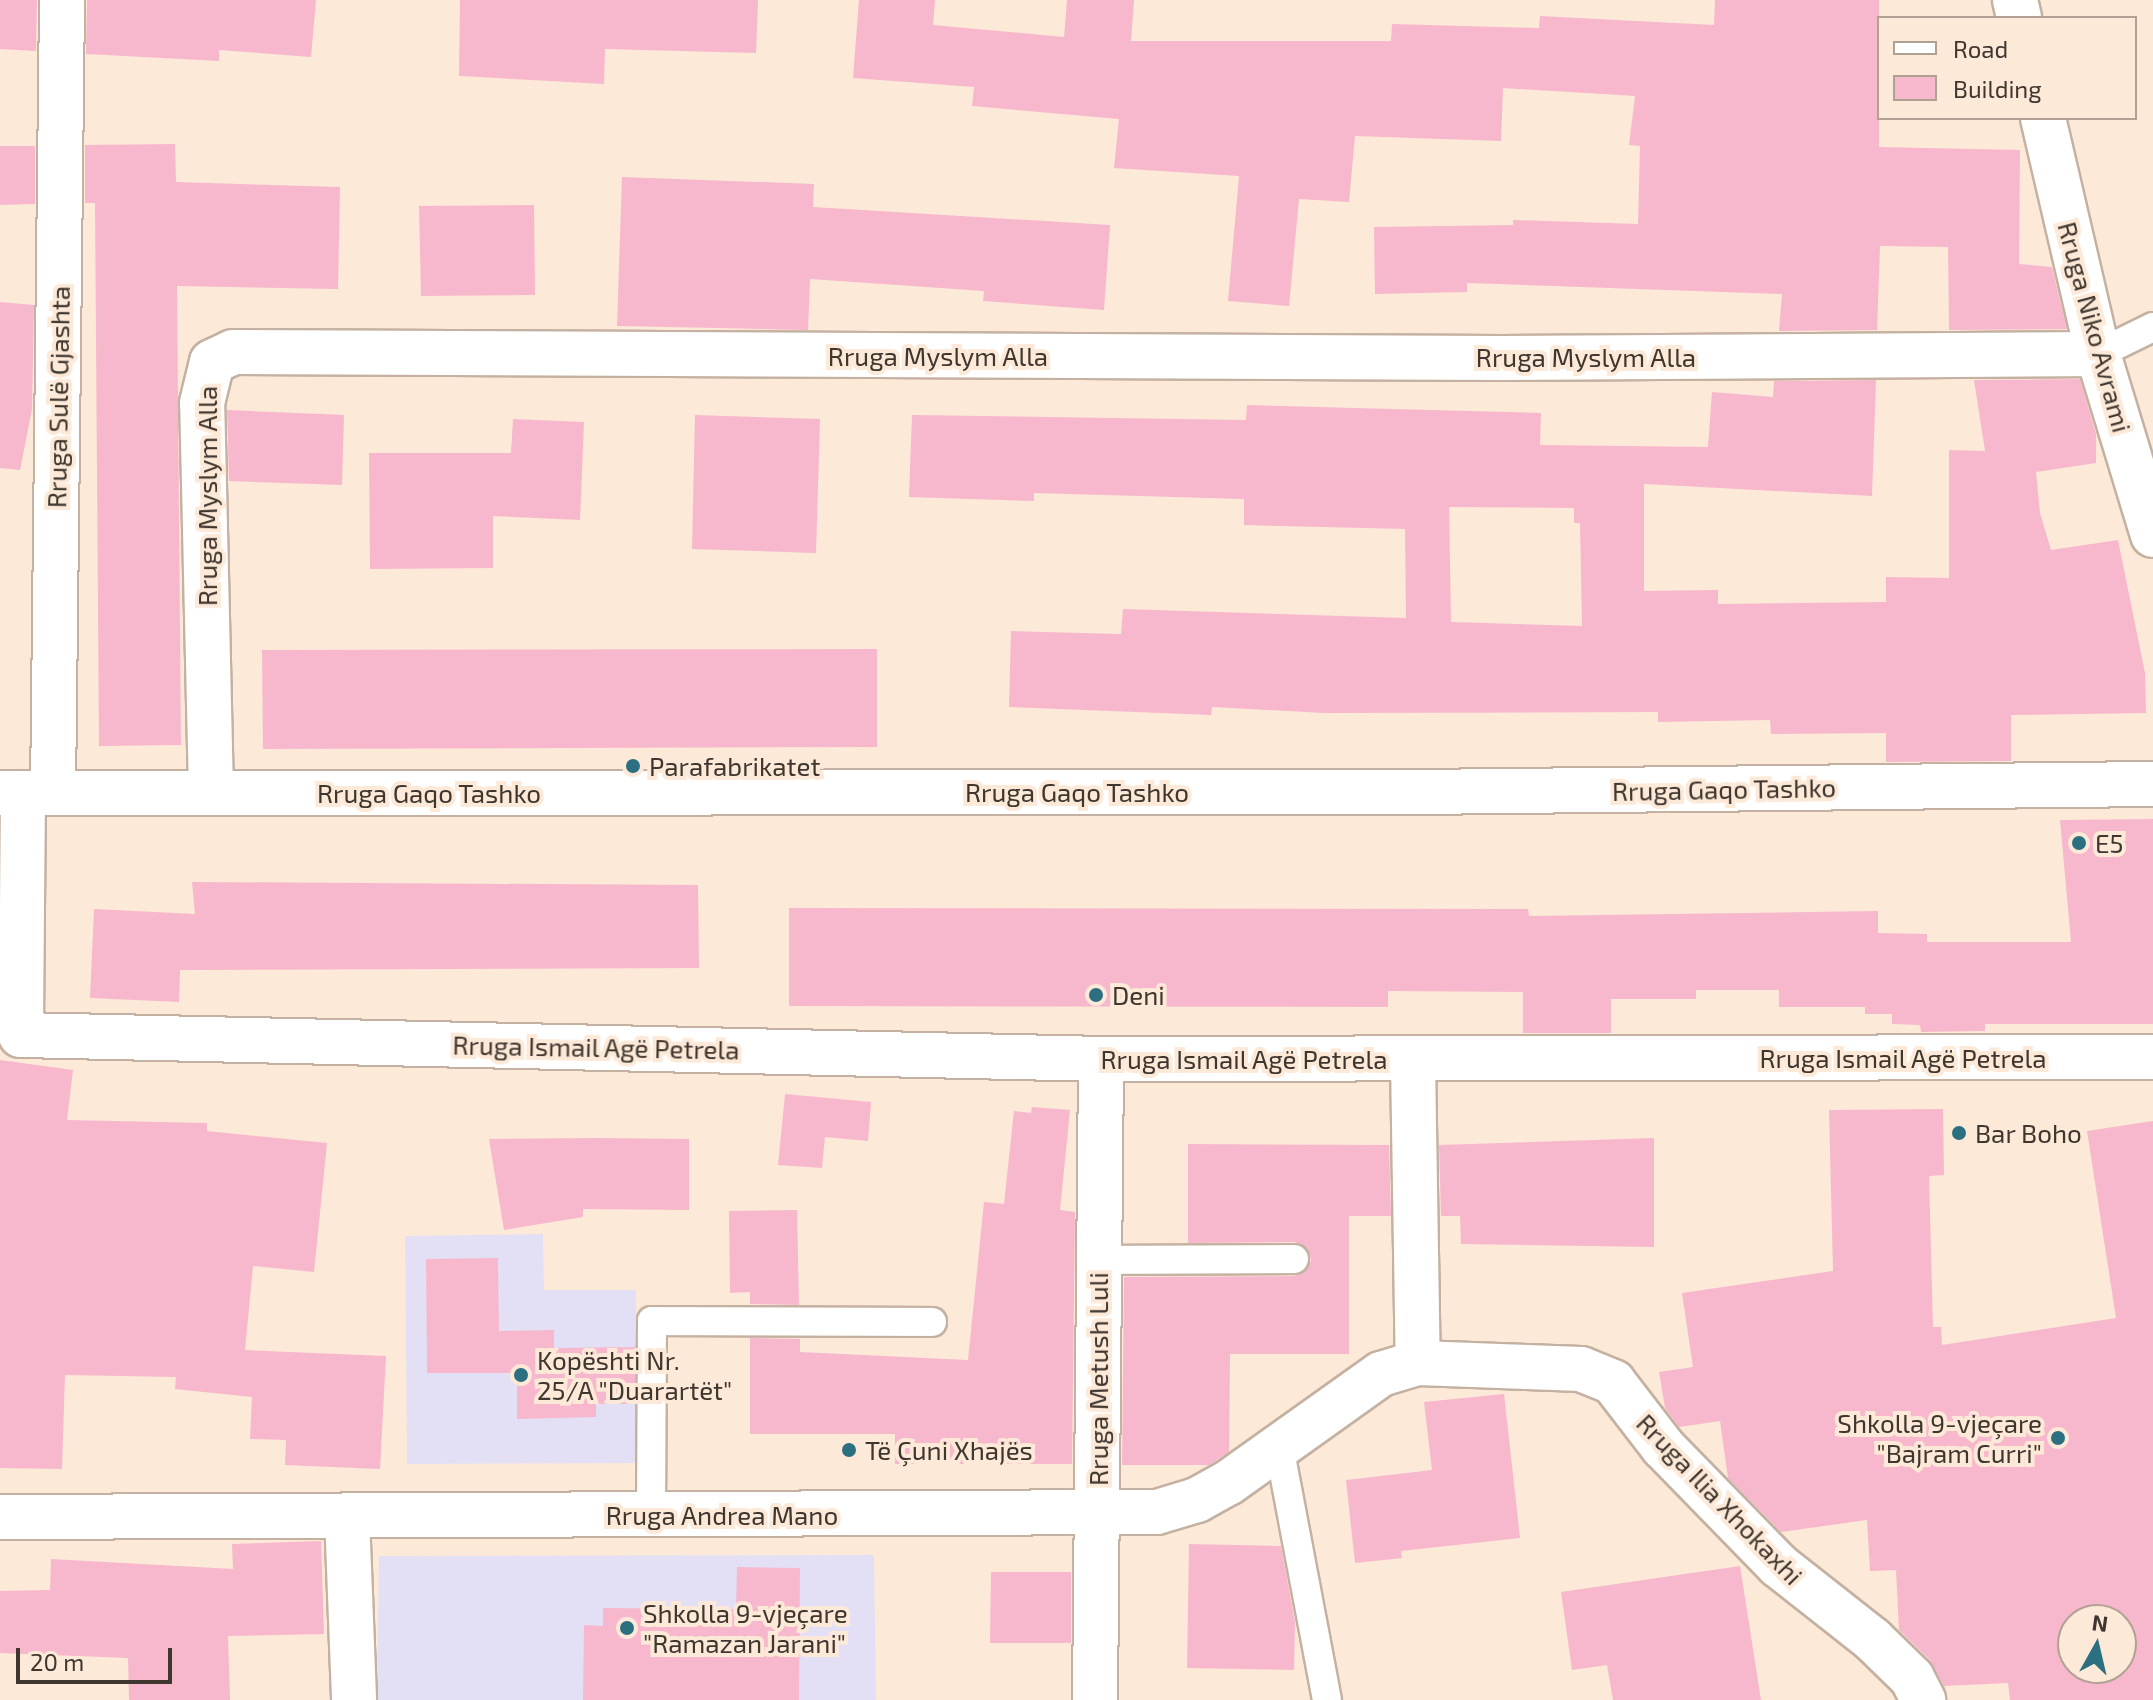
<!DOCTYPE html>
<html>
<head>
<meta charset="utf-8">
<style>
	body { margin:0 }
	#map { position:relative; width:2153px; height:1700px; overflow:hidden; background:#fde9d8; font-family:"Exo 2",sans-serif }
	div>[style] { position:absolute }
	[style*='--x'] { left:calc(var(--x)*1px); top:calc(var(--y)*1px); width:calc(var(--w)*1px); rotate:calc(var(--a)*1deg) }
	.education>* { inset:0; background:#e3e0f6 }
	.building>* { inset:0; background:#f7b8cd }
	.roads { filter:drop-shadow(2px 0 #c4b1a1) drop-shadow(-2px 0 #c4b1a1) drop-shadow(0 2px #c4b1a1) drop-shadow(0 -2px #c4b1a1) }
	.service>* { height:28px; margin:-14px; padding:0 14px; transform-origin:14px; border-radius:14px; background:#fff }
	.minor>* { height:44px; margin:-22px; padding:0 22px; transform-origin:22px; border-radius:22px; background:#fff }
	.tertiary>* { height:44px; margin:-22px; padding:0 22px; transform-origin:22px; border-radius:22px; background:#fff }
	.dots>* { width:22px; height:22px; translate:-50% -50%; box-sizing:border-box; border:4px solid #fde9d8; border-radius:50% }
	span { translate:-50% -50%; white-space:nowrap; text-align:center; line-height:1.15; -webkit-text-stroke:8px #fde9d8; paint-order:stroke }
	.street-label { font-size:26px; color:#3e362f }
	.poi-label { font-size:26px; color:#3e362f }
	.left { translate:0 -50%; text-align:left }
	.right { translate:-100% -50%; text-align:right }
	.legend { position:absolute; left:1877px; top:16px; width:260px; height:104px; box-sizing:border-box; background:#fde9d8; border:2px solid #b1a194; margin:0; padding:10px 14px; list-style:none; font-size:24px; color:#3e362f }
	.legend li { display:flex; align-items:center; gap:16px; height:40px }
	.legend b { width:40px; border:2px solid #b1a194 }
	.north { position:absolute; left:2057px; top:1604px; width:80px; height:80px; box-sizing:border-box; background:#fde9d8; border:2px solid #b1a194; border-radius:50%; rotate:8deg; font-size:22px; font-weight:700; line-height:32px; text-align:center; color:#3e362f }
	.north::after { content:''; display:block; margin:auto; width:28px; height:36px; background:#2c6f80; clip-path:polygon(50% 0,100% 100%,50% 72%,0 100%) }
	.scale { position:absolute; left:16px; top:1648px; width:156px; height:36px; box-sizing:border-box; border:4px solid #3e362f; border-top:0; padding-left:10px; font-size:24px; line-height:28px; white-space:nowrap; color:#3e362f; -webkit-text-stroke:6px #fde9d8; paint-order:stroke }
</style>
</head>
<body>
<div id="map">
	<div class="education">
		<i style="clip-path:polygon(543px 1234px,544px 1290px,636px 1290px,637px 1463px,407px 1464px,405px 1236px)"></i>
		<i style="clip-path:polygon(874px 1555px,876px 1700px,377px 1700px,379px 1556px)"></i>
	</div>
	<div class="building">
		<i style="clip-path:polygon(0 0,37px 0,36px 51px,0 49px)"></i>
		<i style="clip-path:polygon(87px 0,316px 0,311px 57px,219px 50px,219px 61px,86px 54px)"></i>
		<i style="clip-path:polygon(460px 0,758px 0,756px 53px,605px 49px,604px 84px,459px 76px)"></i>
		<i style="clip-path:polygon(859px 0,935px 0,933px 25px,1064px 37px,1067px 0,1134px 0,1131px 41px,1391px 41px,1392px 24px,1539px 28px,1540px 16px,1714px 25px,1715px 0,1879px 0,1879px 147px,2020px 150px,2019px 264px,2052px 267px,2067px 329px,1949px 330px,1948px 247px,1880px 246px,1877px 330px,1779px 331px,1782px 294px,1467px 283px,1467px 292px,1375px 294px,1374px 227px,1513px 225px,1513px 220px,1638px 224px,1640px 146px,1629px 145px,1635px 96px,1503px 88px,1501px 141px,1355px 136px,1349px 202px,1299px 199px,1289px 306px,1228px 301px,1239px 176px,1114px 168px,1119px 119px,972px 106px,974px 87px,853px 78px)"></i>
		<i style="clip-path:polygon(175px 144px,176px 182px,340px 187px,338px 289px,177px 286px,181px 745px,99px 746px,95px 203px,85px 203px,85px 145px)"></i>
		<i style="clip-path:polygon(0 146px,35px 146px,35px 204px,0 205px)"></i>
		<i style="clip-path:polygon(622px 177px,814px 184px,813px 207px,1110px 225px,1104px 310px,983px 301px,984px 291px,810px 279px,808px 330px,617px 326px)"></i>
		<i style="clip-path:polygon(534px 205px,535px 295px,421px 296px,419px 206px)"></i>
		<i style="clip-path:polygon(0 302px,34px 305px,32px 409px,20px 470px,0 468px)"></i>
		<i style="clip-path:polygon(evenodd,2080px 379px,2096px 434px,2096px 463px,2036px 472px,2040px 513px,2051px 550px,2118px 540px,2145px 673px,2146px 713px,2011px 715px,2011px 761px,1886px 762px,1886px 733px,1771px 734px,1770px 720px,1658px 722px,1658px 712px,1324px 713px,1212px 707px,1211px 715px,1009px 707px,1011px 631px,1121px 634px,1123px 609px,1406px 618px,1405px 529px,1244px 525px,1244px 499px,1034px 493px,1034px 501px,909px 497px,912px 415px,1246px 420px,1247px 405px,1541px 413px,1540px 445px,1708px 447px,1712px 392px,1773px 397px,1774px 381px,1876px 380px,1872px 496px,1644px 484px,1644px 591px,1718px 590px,1718px 604px,1886px 602px,1886px 577px,1949px 578px,1949px 450px,1985px 451px,1974px 380px,2080px 379px,1449px 507px,1574px 508px,1574px 523px,1580px 523px,1582px 626px,1451px 622px,1449px 507px)"></i>
		<i style="clip-path:polygon(227px 410px,344px 415px,342px 485px,229px 481px)"></i>
		<i style="clip-path:polygon(695px 415px,820px 419px,816px 553px,692px 549px)"></i>
		<i style="clip-path:polygon(513px 419px,584px 422px,580px 520px,493px 516px,493px 568px,370px 569px,369px 453px,511px 453px)"></i>
		<i style="clip-path:polygon(877px 649px,877px 747px,263px 749px,262px 650px)"></i>
		<i style="clip-path:polygon(2153px 819px,2153px 1024px,1985px 1024px,1985px 1031px,1921px 1032px,1920px 1025px,1892px 1024px,1892px 1014px,1865px 1014px,1865px 1007px,1779px 1007px,1779px 990px,1696px 990px,1696px 999px,1611px 999px,1611px 1033px,1523px 1033px,1523px 992px,1388px 991px,1388px 1007px,789px 1006px,789px 908px,1528px 909px,1529px 916px,1878px 911px,1878px 933px,1927px 934px,1927px 942px,2071px 942px,2060px 820px)"></i>
		<i style="clip-path:polygon(192px 882px,698px 885px,699px 968px,180px 970px,179px 1002px,90px 998px,94px 909px,195px 914px)"></i>
		<i style="clip-path:polygon(0 1060px,73px 1070px,67px 1120px,207px 1123px,207px 1131px,327px 1143px,314px 1272px,253px 1266px,245px 1350px,386px 1356px,380px 1469px,285px 1465px,286px 1440px,250px 1439px,252px 1397px,175px 1389px,176px 1377px,65px 1375px,62px 1469px,0 1468px)"></i>
		<i style="clip-path:polygon(785px 1094px,871px 1102px,868px 1141px,825px 1137px,822px 1168px,778px 1165px)"></i>
		<i style="clip-path:polygon(1032px 1107px,1070px 1110px,1060px 1210px,1075px 1212px,1072px 1464px,895px 1464px,895px 1434px,750px 1434px,750px 1338px,800px 1339px,800px 1352px,968px 1360px,984px 1202px,1004px 1204px,1014px 1111px,1031px 1113px)"></i>
		<i style="clip-path:polygon(evenodd,1943px 1109px,1944px 1175px,1929px 1176px,1933px 1327px,1941px 1327px,1942px 1345px,2116px 1318px,2087px 1131px,2153px 1121px,2153px 1700px,2010px 1700px,2008px 1683px,1944px 1686px,1930px 1660px,1899px 1630px,1896px 1570px,1870px 1571px,1867px 1520px,1781px 1532px,1728px 1478px,1720px 1421px,1679px 1427px,1665px 1408px,1659px 1372px,1693px 1367px,1682px 1293px,1833px 1271px,1829px 1110px,1943px 1109px,2073px 1620px,2121px 1620px,2121px 1668px,2073px 1668px,2073px 1620px)"></i>
		<i style="clip-path:polygon(598px 1138px,689px 1139px,689px 1210px,583px 1209px,583px 1217px,504px 1230px,489px 1139px)"></i>
		<i style="clip-path:polygon(1654px 1138px,1654px 1247px,1461px 1244px,1460px 1216px,1441px 1216px,1439px 1145px)"></i>
		<i style="clip-path:polygon(1188px 1144px,1389px 1145px,1391px 1216px,1349px 1216px,1349px 1354px,1230px 1354px,1229px 1452px,1209px 1465px,1122px 1465px,1124px 1277px,1294px 1276px,1303px 1273px,1311px 1260px,1308px 1250px,1295px 1242px,1188px 1243px)"></i>
		<i style="clip-path:polygon(797px 1210px,799px 1305px,750px 1304px,750px 1292px,730px 1293px,729px 1211px)"></i>
		<i style="clip-path:polygon(498px 1258px,499px 1331px,554px 1330px,554px 1348px,635px 1347px,635px 1404px,596px 1404px,596px 1417px,517px 1419px,517px 1373px,427px 1373px,426px 1259px)"></i>
		<i style="clip-path:polygon(1504px 1394px,1520px 1538px,1401px 1551px,1402px 1558px,1355px 1563px,1346px 1480px,1432px 1470px,1424px 1402px)"></i>
		<i style="clip-path:polygon(321px 1541px,324px 1634px,228px 1636px,230px 1700px,129px 1700px,128px 1658px,0 1653px,0 1591px,50px 1590px,51px 1559px,233px 1569px,232px 1544px)"></i>
		<i style="clip-path:polygon(1189px 1544px,1281px 1546px,1295px 1622px,1294px 1670px,1187px 1668px)"></i>
		<i style="clip-path:polygon(1740px 1566px,1761px 1700px,1613px 1700px,1607px 1665px,1572px 1670px,1561px 1592px)"></i>
		<i style="clip-path:polygon(737px 1567px,800px 1568px,799px 1700px,583px 1700px,584px 1625px,603px 1626px,603px 1608px,736px 1609px)"></i>
		<i style="clip-path:polygon(991px 1572px,1071px 1572px,1071px 1643px,990px 1643px)"></i>
	</div>
	<div class="roads">
		<div class="service">
			<i style="--x:2098;--y:354;--w:61;--a:-26.1"></i>
			<i style="--x:1099;--y:1260;--w:195;--a:-0.3"></i>
			<i style="--x:1279;--y:1446;--w:258;--a:79.3"></i>
			<i style="--x:651;--y:1516;--w:195;--a:-89.7"></i>
			<i style="--x:652;--y:1321;--w:280;--a:0.2"></i>
		</div>
		<div class="minor">
			<i style="--x:2015;--y:0;--w:18;--a:77"></i>
			<i style="--x:2043;--y:118;--w:242;--a:76.9"></i>
			<i style="--x:2098;--y:354;--w:189;--a:73.1"></i>
			<i style="--x:23;--y:793;--w:242;--a:90.5"></i>
			<i style="--x:21;--y:1035;--w:1080;--a:1.27"></i>
			<i style="--x:1101;--y:1059;--w:1052;--a:-0.11"></i>
			<i style="--x:53;--y:793;--w:793;--a:-89.35"></i>
			<i style="--x:211;--y:793;--w:390;--a:-91.3"></i>
			<i style="--x:202;--y:403;--w:42;--a:-76.3"></i>
			<i style="--x:212;--y:362;--w:23;--a:-25"></i>
			<i style="--x:233;--y:352;--w:1268;--a:0.27"></i>
			<i style="--x:1501;--y:358;--w:597;--a:-0.38"></i>
			<i style="--x:1413;--y:1060;--w:303;--a:89.1"></i>
			<i style="--x:347;--y:1516;--w:184;--a:87.8"></i>
			<i style="--x:0;--y:1517;--w:1157;--a:-0.25"></i>
			<i style="--x:1157;--y:1512;--w:42;--a:-16.7"></i>
			<i style="--x:1197;--y:1500;--w:35;--a:-29"></i>
			<i style="--x:1228;--y:1483;--w:188;--a:-35.5"></i>
			<i style="--x:1381;--y:1374;--w:39;--a:-17"></i>
			<i style="--x:1418;--y:1363;--w:163;--a:2.1"></i>
			<i style="--x:1581;--y:1369;--w:35;--a:22"></i>
			<i style="--x:1613;--y:1382;--w:82;--a:52.4"></i>
			<i style="--x:1663;--y:1447;--w:165;--a:45.7"></i>
			<i style="--x:1778;--y:1565;--w:120;--a:38.2"></i>
			<i style="--x:1872;--y:1639;--w:56;--a:44.3"></i>
			<i style="--x:1912;--y:1678;--w:25;--a:63"></i>
			<i style="--x:1095;--y:1700;--w:641;--a:-89.46"></i>
		</div>
		<div class="tertiary">
			<i style="--x:0;--y:793;--w:1415;--a:-0.04"></i>
			<i style="--x:1415;--y:792;--w:738;--a:-0.62"></i>
		</div>
	</div>
	<div class="dots">
		<i style="left:633px;top:766px;background:#2c6f80"></i>
		<i style="left:2079px;top:843px;background:#2c6f80"></i>
		<i style="left:1096px;top:995px;background:#2c6f80"></i>
		<i style="left:1959px;top:1133px;background:#2c6f80"></i>
		<i style="left:521px;top:1375px;background:#2c6f80"></i>
		<i style="left:2058px;top:1438px;background:#2c6f80"></i>
		<i style="left:849px;top:1450px;background:#2c6f80"></i>
		<i style="left:627px;top:1628px;background:#2c6f80"></i>
	</div>
	<div class="street-label">
		<span style="left:2095px;top:327px;rotate:75deg">Rruga Niko Avrami</span>
		<span style="left:938px;top:356px">Rruga Myslym Alla</span>
		<span style="left:1586px;top:357px">Rruga Myslym Alla</span>
		<span style="left:58px;top:397px;rotate:-89deg">Rruga Sulë Gjashta</span>
		<span style="left:207px;top:496px;rotate:-90deg">Rruga Myslym Alla</span>
		<span style="left:1724px;top:789px;rotate:-1deg">Rruga Gaqo Tashko</span>
		<span style="left:1077px;top:792px">Rruga Gaqo Tashko</span>
		<span style="left:429px;top:793px">Rruga Gaqo Tashko</span>
		<span style="left:596px;top:1047px;rotate:1deg">Rruga Ismail Agë Petrela</span>
		<span style="left:1903px;top:1058px">Rruga Ismail Agë Petrela</span>
		<span style="left:1244px;top:1059px">Rruga Ismail Agë Petrela</span>
		<span style="left:1098px;top:1379px;rotate:-90deg">Rruga Metush Luli</span>
		<span style="left:1720px;top:1499px;rotate:46deg">Rruga Ilia Xhokaxhi</span>
		<span style="left:722px;top:1515px">Rruga Andrea Mano</span>
	</div>
	<div class="poi-label">
		<span class="left" style="left:649px;top:766px">Parafabrikatet</span>
		<span class="left" style="left:2095px;top:843px">E5</span>
		<span class="left" style="left:1112px;top:995px">Deni</span>
		<span class="left" style="left:1975px;top:1133px">Bar Boho</span>
		<span class="left" style="left:537px;top:1375px">Kopështi Nr.<br>25/A "Duarartët"</span>
		<span class="right" style="left:2042px;top:1438px">Shkolla 9-vjeçare<br>"Bajram Curri"</span>
		<span class="left" style="left:865px;top:1450px">Të Çuni Xhajës</span>
		<span class="left" style="left:643px;top:1628px">Shkolla 9-vjeçare<br>"Ramazan Jarani"</span>
	</div>
	<ul class="legend">
	<li><b style="height:10px;background:#fff"></b>Road</li>
	<li><b style="height:22px;background:#f7b8cd"></b>Building</li>
	</ul>
	<div class="north">N</div>
	<div class="scale">20 m</div>
</div>
</body>
</html>
